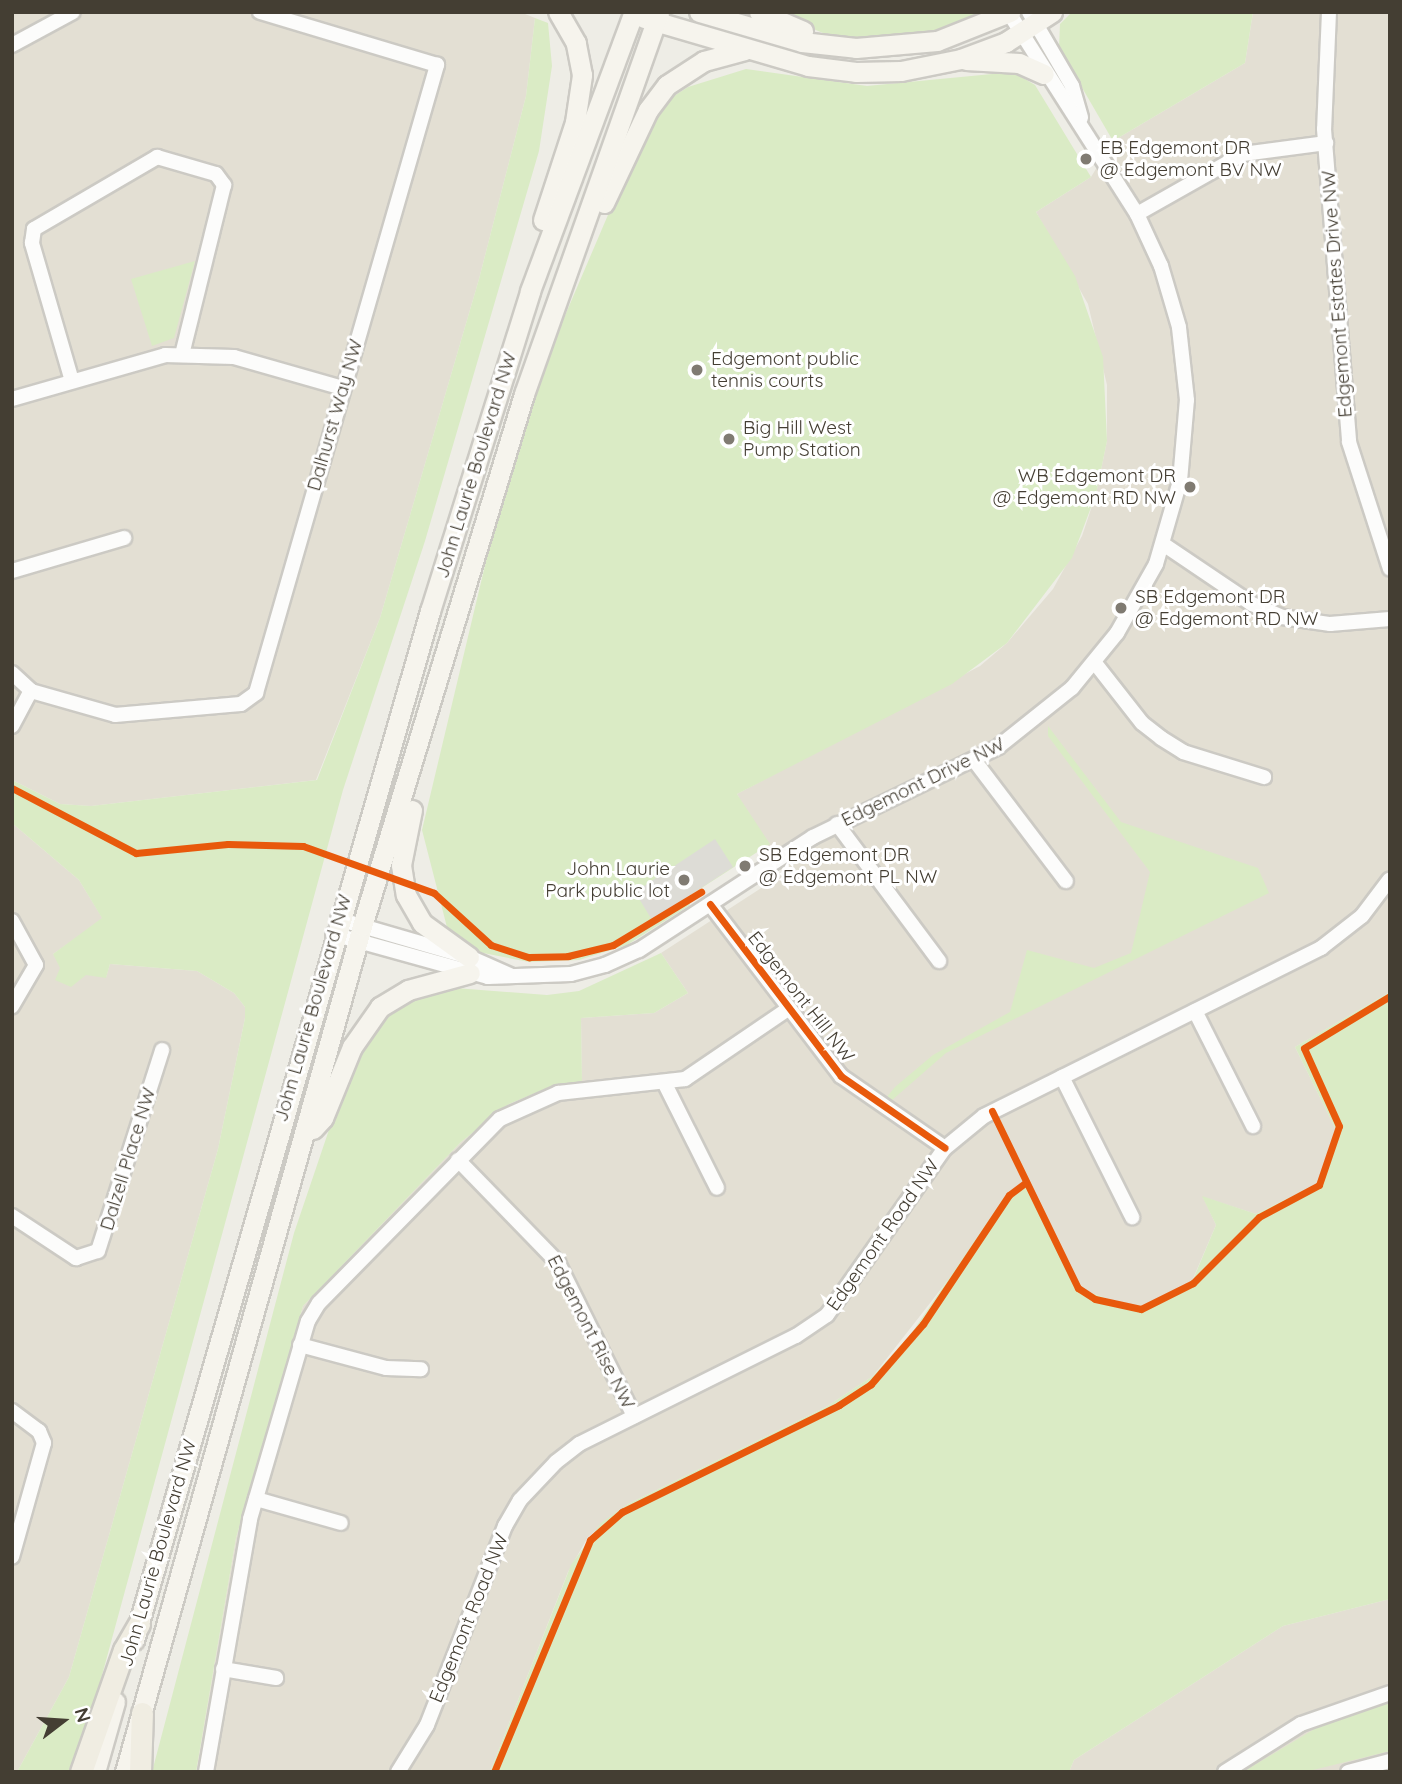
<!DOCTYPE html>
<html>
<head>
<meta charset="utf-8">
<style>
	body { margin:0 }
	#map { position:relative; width:1402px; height:1784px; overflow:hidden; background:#eeede6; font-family:Quicksand,sans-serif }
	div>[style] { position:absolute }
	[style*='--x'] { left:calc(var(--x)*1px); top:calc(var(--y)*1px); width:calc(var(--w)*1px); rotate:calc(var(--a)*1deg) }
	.residential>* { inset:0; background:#e3dfd3 }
	.green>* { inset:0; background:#daebc5 }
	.parking>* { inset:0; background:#dddcd6 }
	.roads { filter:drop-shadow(2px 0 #cccac4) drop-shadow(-2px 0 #cccac4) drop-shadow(0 2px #cccac4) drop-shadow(0 -2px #cccac4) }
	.minor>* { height:14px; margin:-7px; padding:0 7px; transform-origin:7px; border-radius:7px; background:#fcfcfb }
	.secondary>* { height:19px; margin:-9.5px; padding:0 9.5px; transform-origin:9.5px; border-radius:9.5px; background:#f6f4ed }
	.primary>* { height:21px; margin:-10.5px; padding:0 10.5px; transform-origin:10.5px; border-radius:10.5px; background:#f0ede2 }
	.cycleway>* { height:7px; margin:-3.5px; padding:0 3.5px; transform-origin:3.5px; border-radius:3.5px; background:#e8590c }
	.dots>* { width:19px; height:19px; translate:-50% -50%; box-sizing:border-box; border:4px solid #fff; border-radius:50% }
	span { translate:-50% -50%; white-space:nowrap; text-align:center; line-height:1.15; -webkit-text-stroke:6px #fff; paint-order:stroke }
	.poi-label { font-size:19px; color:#443e33 }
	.left { translate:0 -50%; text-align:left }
	.right { translate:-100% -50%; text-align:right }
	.street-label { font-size:19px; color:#443e33 }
	.frame { position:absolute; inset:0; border:14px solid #443e33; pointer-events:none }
	.north { position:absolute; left:28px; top:1686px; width:70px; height:70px; -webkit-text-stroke:5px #fff; paint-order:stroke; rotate:73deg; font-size:19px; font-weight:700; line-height:28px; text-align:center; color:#443e33 }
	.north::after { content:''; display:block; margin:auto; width:24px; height:32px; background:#443e33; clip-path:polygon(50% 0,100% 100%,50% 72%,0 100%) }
</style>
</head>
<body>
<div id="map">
	<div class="residential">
		<i style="clip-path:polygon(12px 12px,520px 12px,535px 18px,526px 96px,479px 279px,380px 618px,316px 780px,91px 806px,60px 804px,12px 780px)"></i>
		<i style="clip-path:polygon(1253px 12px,1390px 12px,1390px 992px,1295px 1047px,1336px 1130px,1317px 1184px,1256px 1214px,1203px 1197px,1216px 1225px,1192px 1281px,1136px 1309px,1083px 1290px,1027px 1179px,873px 1376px,826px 1407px,628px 1504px,588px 1537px,568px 1572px,490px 1772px,196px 1772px,236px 1538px,303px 1306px,461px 1142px,509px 1104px,582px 1081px,581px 1018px,654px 1013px,688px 993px,661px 953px,783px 874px,737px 794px,980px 666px,1007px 643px,1053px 589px,1082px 536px,1096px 494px,1107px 441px,1107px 385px,1088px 304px,1036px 212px,1091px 177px,1113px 141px,1245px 63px)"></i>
		<i style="clip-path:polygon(12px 823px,79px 880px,103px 919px,53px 954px,86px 974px,106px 977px,110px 964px,197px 971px,234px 993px,245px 1007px,245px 1018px,218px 1149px,69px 1677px,17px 1772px,12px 1772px)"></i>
		<i style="clip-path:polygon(1390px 1599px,1390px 1772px,1069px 1772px,1074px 1760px,1283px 1626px)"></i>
	</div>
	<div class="green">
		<i style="clip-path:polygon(773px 12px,992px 12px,932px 35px,878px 40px,823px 33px)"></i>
		<i style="clip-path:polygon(1072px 12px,1253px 12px,1245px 63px,1113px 141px,1059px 48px,1060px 24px)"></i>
		<i style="clip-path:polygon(535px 18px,548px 23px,552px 66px,539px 151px,425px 541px,343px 790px,95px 1701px,71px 1772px,17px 1772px,69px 1677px,218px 1149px,245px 1018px,245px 1007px,234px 993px,197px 971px,110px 964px,106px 978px,86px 975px,71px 987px,55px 980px,60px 968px,53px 954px,102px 918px,79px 880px,12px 823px,12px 780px,60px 804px,91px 806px,317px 780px,380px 618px,479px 279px,526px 96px)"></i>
		<i style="clip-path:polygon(746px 69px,867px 86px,1013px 72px,1035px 85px,1091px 177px,1036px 212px,1075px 276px,1103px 357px,1107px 441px,1096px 494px,1072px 558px,1007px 643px,952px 684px,737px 794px,770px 844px,686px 898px,690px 905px,627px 945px,579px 960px,529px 962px,473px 951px,450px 939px,422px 830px,492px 536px,552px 346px,640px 140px,663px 103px,688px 87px)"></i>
		<i style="clip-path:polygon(195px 261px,174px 338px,152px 346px,131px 279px)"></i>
		<i style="clip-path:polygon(1048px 726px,1121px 822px,1258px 868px,1269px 893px,946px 1053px,891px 1101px,886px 1098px,895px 1087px,933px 1055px,1010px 1012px,1027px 950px,1094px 968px,1131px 953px,1150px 872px,1048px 736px)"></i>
		<i style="clip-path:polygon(661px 953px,688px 993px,654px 1013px,581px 1018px,582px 1081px,545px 1089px,509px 1104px,461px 1142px,303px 1306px,236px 1538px,196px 1772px,152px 1772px,294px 1233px,354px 1056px,369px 1030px,400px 1000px,442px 987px,547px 995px,579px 991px)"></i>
		<i style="clip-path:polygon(1390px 992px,1390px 1599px,1283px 1626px,1074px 1760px,1069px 1772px,490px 1772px,571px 1565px,601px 1523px,628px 1504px,826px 1407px,873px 1376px,911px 1334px,1005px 1196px,1027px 1179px,1083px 1290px,1136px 1309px,1192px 1282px,1216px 1225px,1202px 1196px,1256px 1214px,1317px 1184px,1336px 1130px,1295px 1047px)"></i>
		<i style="clip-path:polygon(1390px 1703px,1390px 1751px,1305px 1772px,1243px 1772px,1331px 1719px)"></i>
	</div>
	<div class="parking">
		<i style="clip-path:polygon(715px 839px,733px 867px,652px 920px,635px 892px)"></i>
	</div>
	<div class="roads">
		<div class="minor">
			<i style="--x:1029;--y:12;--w:86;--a:59.8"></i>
			<i style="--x:1072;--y:86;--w:33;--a:74"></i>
			<i style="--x:1329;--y:12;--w:117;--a:92.4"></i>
			<i style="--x:1324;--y:129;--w:314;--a:85.4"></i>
			<i style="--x:1349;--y:442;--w:133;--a:72.1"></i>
			<i style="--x:12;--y:45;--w:69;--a:-28.4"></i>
			<i style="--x:1137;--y:214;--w:122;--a:-29.5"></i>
			<i style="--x:1243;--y:154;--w:84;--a:-7.5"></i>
			<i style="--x:72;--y:381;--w:144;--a:-106.2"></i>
			<i style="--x:32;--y:243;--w:14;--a:-82"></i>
			<i style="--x:34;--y:229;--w:143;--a:-30.3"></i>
			<i style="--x:157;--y:157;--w:61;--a:16.1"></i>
			<i style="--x:216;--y:174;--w:14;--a:54"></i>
			<i style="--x:224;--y:185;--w:175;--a:103.9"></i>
			<i style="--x:12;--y:399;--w:159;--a:-16"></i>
			<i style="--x:165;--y:355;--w:69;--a:1.7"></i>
			<i style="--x:234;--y:357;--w:113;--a:15.9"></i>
			<i style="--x:1163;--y:544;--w:107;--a:34"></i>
			<i style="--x:1252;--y:604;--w:33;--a:23"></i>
			<i style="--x:1282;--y:617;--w:49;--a:8.3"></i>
			<i style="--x:1330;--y:624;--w:60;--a:-4.8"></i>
			<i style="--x:12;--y:571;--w:117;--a:-16.4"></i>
			<i style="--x:1095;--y:663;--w:76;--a:51.9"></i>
			<i style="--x:1142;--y:723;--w:24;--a:38"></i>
			<i style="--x:1161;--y:738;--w:26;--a:32"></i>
			<i style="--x:1183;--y:752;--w:85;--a:17.2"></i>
			<i style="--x:12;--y:673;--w:26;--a:43"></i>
			<i style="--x:31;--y:691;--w:87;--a:15.9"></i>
			<i style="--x:115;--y:715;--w:126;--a:-5"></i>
			<i style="--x:241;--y:704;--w:19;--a:-36"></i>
			<i style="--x:256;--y:693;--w:654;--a:-73.92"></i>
			<i style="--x:437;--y:65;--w:185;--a:-163.3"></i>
			<i style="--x:12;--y:726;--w:40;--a:-62"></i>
			<i style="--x:974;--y:760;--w:152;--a:52.8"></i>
			<i style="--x:837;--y:824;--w:171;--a:53.3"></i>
			<i style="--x:710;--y:904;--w:216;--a:52.7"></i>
			<i style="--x:841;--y:1076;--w:126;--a:34.7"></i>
			<i style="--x:338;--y:919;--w:136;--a:16.2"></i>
			<i style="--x:469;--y:957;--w:45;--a:23.7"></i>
			<i style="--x:12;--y:921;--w:50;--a:61.4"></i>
			<i style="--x:36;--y:965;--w:48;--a:120.3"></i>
			<i style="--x:333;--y:934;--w:161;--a:15.5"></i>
			<i style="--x:488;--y:977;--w:83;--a:-2.1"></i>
			<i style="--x:571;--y:974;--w:35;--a:-15"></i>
			<i style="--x:605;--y:965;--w:37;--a:-24"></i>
			<i style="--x:639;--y:950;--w:207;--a:-33"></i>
			<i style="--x:813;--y:837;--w:206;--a:-25.9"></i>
			<i style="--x:998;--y:747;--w:95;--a:-38.6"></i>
			<i style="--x:1072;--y:688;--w:71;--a:-50.7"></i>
			<i style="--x:1117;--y:633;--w:79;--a:-60.5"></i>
			<i style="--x:1156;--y:564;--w:86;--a:-73.9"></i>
			<i style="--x:1180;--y:481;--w:81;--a:-85.1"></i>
			<i style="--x:1187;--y:400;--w:73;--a:-96.3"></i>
			<i style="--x:1179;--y:327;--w:64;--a:-106.4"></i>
			<i style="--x:1161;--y:266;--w:57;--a:-114.8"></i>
			<i style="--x:1137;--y:214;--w:238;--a:-122.5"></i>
			<i style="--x:1195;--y:1011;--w:129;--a:63.2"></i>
			<i style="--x:1062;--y:1077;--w:157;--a:63.4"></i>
			<i style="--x:665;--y:1084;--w:116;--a:63.4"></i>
			<i style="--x:458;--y:1160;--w:144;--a:45.8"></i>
			<i style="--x:558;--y:1263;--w:171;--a:63.6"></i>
			<i style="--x:12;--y:1216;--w:77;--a:33.3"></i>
			<i style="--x:76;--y:1258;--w:23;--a:-18"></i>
			<i style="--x:98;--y:1251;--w:211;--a:-72.3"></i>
			<i style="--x:300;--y:1345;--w:89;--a:15"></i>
			<i style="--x:386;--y:1368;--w:35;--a:2"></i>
			<i style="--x:12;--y:1411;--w:34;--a:37"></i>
			<i style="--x:39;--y:1431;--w:13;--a:67"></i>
			<i style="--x:44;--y:1443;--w:118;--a:105.7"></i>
			<i style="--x:256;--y:1499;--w:88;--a:15.8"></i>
			<i style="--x:223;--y:1669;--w:54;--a:9.6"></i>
			<i style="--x:206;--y:1772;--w:257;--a:-80.1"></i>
			<i style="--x:250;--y:1519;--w:206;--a:-73.7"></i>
			<i style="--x:308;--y:1321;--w:21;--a:-59"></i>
			<i style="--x:319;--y:1303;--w:258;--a:-45.5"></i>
			<i style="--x:500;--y:1119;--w:64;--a:-24.1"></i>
			<i style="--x:558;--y:1093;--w:128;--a:-6.3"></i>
			<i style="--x:685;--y:1079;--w:125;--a:-34.2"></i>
			<i style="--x:398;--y:1772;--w:55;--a:-58.3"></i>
			<i style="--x:427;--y:1725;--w:214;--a:-68.6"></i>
			<i style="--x:505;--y:1526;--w:30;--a:-60"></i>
			<i style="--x:520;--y:1500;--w:52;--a:-46.5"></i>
			<i style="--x:556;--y:1462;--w:29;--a:-38"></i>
			<i style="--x:579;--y:1444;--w:242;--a:-26.5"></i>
			<i style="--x:796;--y:1336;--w:37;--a:-34"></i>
			<i style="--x:827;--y:1315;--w:204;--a:-54.8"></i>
			<i style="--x:945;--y:1148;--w:50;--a:-39.4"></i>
			<i style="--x:984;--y:1116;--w:377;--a:-26.5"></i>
			<i style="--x:1321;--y:948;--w:52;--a:-38"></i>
			<i style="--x:1362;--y:916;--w:46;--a:-52.9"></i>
			<i style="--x:1225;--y:1772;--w:90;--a:-32.3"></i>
			<i style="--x:1301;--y:1724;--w:94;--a:-19.2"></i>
			<i style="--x:1348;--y:1772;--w:43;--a:-14.7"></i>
		</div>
		<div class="secondary">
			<i style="--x:699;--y:12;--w:107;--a:16.2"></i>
			<i style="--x:802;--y:42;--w:54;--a:6.3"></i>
			<i style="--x:856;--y:48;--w:81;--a:-4.9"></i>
			<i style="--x:937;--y:41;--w:79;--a:-21.7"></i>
			<i style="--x:759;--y:12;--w:48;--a:23.4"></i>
			<i style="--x:644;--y:18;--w:171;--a:16.3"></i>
			<i style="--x:808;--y:66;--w:48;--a:7.1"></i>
			<i style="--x:856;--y:72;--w:45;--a:-1.3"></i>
			<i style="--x:901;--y:71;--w:61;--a:-11.3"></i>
			<i style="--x:961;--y:59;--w:48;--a:-20.7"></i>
			<i style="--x:1006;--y:42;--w:55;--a:-33.1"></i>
			<i style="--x:966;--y:60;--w:53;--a:3.2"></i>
			<i style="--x:1019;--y:63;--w:27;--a:24"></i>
			<i style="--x:604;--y:203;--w:103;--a:-64.7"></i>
			<i style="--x:648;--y:110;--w:31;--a:-53"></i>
			<i style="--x:667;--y:85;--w:44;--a:-33"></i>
			<i style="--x:704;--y:61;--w:42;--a:-15"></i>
			<i style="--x:543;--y:220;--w:103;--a:-71.9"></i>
			<i style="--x:575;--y:122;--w:48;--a:-81.5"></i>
			<i style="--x:582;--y:75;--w:33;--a:-101"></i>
			<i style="--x:576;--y:43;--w:36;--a:-120"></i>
			<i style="--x:412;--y:810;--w:56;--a:101.3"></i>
			<i style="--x:401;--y:865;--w:30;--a:81"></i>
			<i style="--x:406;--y:895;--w:32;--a:60"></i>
			<i style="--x:422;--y:923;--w:58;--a:35.9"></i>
			<i style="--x:313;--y:1129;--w:15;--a:-48"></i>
			<i style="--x:323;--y:1118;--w:77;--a:-67.8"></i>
			<i style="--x:352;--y:1047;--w:49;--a:-55"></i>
			<i style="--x:380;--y:1007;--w:33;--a:-31"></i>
			<i style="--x:408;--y:990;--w:64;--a:-15.3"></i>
			<i style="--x:134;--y:1640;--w:1071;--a:-73.95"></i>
			<i style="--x:430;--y:611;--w:335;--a:-72.6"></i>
			<i style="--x:530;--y:291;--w:298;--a:-69.6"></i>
			<i style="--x:95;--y:1772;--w:73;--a:-74.1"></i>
			<i style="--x:125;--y:1772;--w:879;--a:-74.35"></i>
			<i style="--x:362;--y:926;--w:556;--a:-73.06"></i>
			<i style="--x:524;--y:394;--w:405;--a:-70.5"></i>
		</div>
		<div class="primary">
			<i style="--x:81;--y:1772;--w:129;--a:-70.6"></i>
			<i style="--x:124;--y:1650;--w:30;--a:-60"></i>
			<i style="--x:140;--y:1772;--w:59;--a:-88.1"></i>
		</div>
	</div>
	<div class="cycleway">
		<i style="--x:12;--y:788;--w:140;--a:27.7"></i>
		<i style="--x:136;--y:853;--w:92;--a:-5.6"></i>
		<i style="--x:228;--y:844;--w:75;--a:1.5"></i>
		<i style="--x:303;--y:846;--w:139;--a:19.7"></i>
		<i style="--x:434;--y:893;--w:77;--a:42.4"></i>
		<i style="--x:491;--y:945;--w:40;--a:18"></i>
		<i style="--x:529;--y:957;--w:39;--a:-1"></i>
		<i style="--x:568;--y:956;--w:46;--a:-13.7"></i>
		<i style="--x:613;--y:945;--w:103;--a:-31.1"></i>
		<i style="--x:710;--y:904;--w:216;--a:52.7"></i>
		<i style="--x:841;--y:1076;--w:126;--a:34.7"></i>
		<i style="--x:992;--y:1111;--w:197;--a:64.1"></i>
		<i style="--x:1078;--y:1288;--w:20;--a:33"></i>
		<i style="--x:1095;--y:1299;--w:47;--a:12.3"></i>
		<i style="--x:1141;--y:1309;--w:58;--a:-26.6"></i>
		<i style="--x:1193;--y:1283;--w:93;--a:-45"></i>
		<i style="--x:1259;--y:1217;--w:68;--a:-28.1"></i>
		<i style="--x:1319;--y:1185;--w:62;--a:-71.3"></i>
		<i style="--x:1339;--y:1126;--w:85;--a:-114.2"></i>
		<i style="--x:1304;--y:1048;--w:100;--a:-31.2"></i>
		<i style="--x:494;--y:1772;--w:251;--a:-67.5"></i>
		<i style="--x:590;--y:1540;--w:43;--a:-41.2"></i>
		<i style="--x:622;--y:1512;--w:242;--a:-26.2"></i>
		<i style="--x:839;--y:1405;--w:38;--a:-33"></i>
		<i style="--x:871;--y:1384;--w:79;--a:-49.1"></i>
		<i style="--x:923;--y:1324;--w:155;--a:-56.3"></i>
		<i style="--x:1009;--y:1195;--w:20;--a:-37"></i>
	</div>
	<div class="dots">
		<i style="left:1086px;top:159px;background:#807b72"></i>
		<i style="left:697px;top:370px;background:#807b72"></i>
		<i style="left:729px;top:439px;background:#807b72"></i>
		<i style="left:1190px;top:487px;background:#807b72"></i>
		<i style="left:1121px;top:608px;background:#807b72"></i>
		<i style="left:745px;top:866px;background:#807b72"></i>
		<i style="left:684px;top:880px;background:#807b72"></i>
	</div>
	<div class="poi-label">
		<span class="left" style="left:1100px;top:159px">EB Edgemont DR<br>@ Edgemont BV NW</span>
		<span class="left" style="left:711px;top:370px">Edgemont public<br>tennis courts</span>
		<span class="left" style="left:743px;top:439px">Big Hill West<br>Pump Station</span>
		<span class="right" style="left:1176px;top:487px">WB Edgemont DR<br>@ Edgemont RD NW</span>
		<span class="left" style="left:1135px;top:608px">SB Edgemont DR<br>@ Edgemont RD NW</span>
		<span class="left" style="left:759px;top:866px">SB Edgemont DR<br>@ Edgemont PL NW</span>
		<span class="right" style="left:670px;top:880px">John Laurie<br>Park public lot</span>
	</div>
	<div class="street-label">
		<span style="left:1337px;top:294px;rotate:-94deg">Edgemont Estates Drive NW</span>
		<span style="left:335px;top:415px;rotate:-74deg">Dalhurst Way NW</span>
		<span style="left:476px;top:465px;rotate:-73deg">John Laurie Boulevard NW</span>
		<span style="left:923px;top:782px;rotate:-26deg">Edgemont Drive NW</span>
		<span style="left:801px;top:997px;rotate:52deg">Edgemont Hill NW</span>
		<span style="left:313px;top:1008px;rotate:-74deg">John Laurie Boulevard NW</span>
		<span style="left:128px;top:1159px;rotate:-73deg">Dalzell Place NW</span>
		<span style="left:883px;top:1235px;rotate:-55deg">Edgemont Road NW</span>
		<span style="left:591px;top:1332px;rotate:63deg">Edgemont Rise NW</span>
		<span style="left:158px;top:1553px;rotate:-74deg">John Laurie Boulevard NW</span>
		<span style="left:469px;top:1618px;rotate:-68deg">Edgemont Road NW</span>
	</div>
	<div class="frame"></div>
	<div class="north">N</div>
</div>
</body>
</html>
